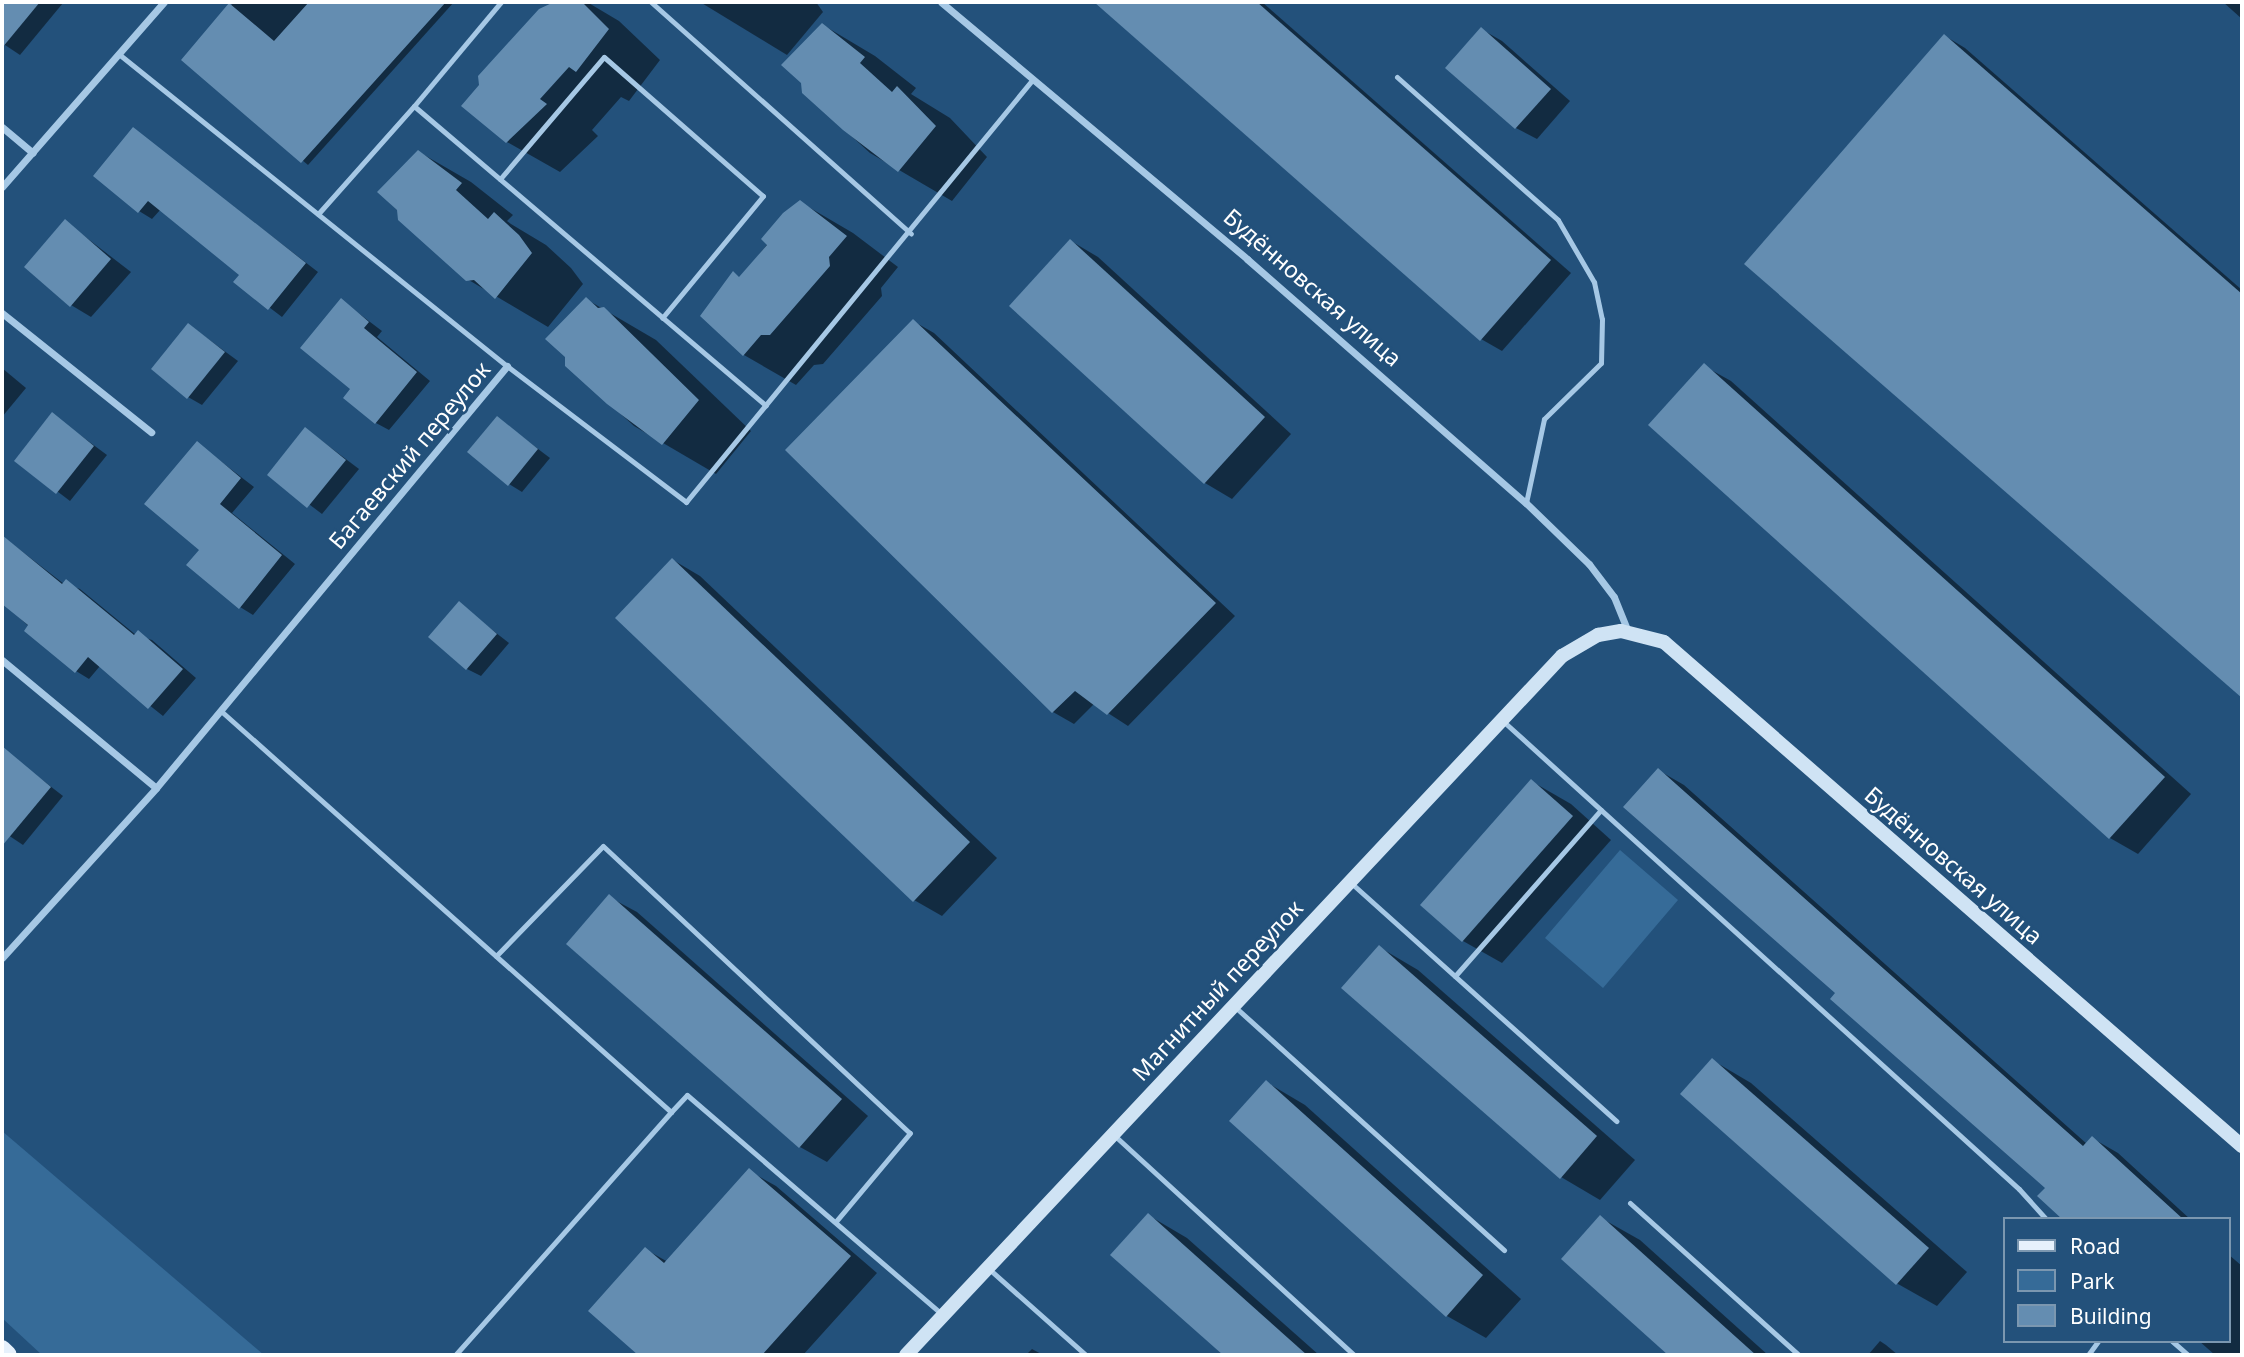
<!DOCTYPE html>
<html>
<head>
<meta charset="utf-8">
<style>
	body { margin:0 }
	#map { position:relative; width:2244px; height:1357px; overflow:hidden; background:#23517b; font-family:"Noto Sans",sans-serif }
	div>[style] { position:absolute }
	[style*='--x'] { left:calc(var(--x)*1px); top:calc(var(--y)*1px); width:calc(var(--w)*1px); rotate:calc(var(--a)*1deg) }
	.green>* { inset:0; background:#366b98 }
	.shadow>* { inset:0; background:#0007 }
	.building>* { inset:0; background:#648db1 }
	.lane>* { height:5px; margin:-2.5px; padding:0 2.5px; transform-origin:2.5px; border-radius:2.5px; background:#a6c8e5 }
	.street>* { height:7px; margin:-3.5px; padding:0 3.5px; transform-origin:3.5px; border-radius:3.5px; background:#a6c8e5 }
	.secondary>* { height:14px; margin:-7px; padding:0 7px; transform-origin:7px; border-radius:7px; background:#cfe3f4 }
	.primary>* { height:18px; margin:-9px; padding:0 9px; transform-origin:9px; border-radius:9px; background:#e6f1fc }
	span { translate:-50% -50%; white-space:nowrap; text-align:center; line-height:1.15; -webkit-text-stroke:5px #23517b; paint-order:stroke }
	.street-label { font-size:23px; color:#fff }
	.frame { position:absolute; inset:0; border:4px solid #fff; pointer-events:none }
	.legend { position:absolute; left:2003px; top:1217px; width:228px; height:126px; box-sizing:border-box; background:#23517b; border:2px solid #7b97b0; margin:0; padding:9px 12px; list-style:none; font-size:21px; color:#fff }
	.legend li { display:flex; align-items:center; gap:14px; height:35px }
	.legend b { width:35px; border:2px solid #7b97b0 }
</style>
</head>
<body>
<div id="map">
	<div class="green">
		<i style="clip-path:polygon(1620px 850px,1678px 900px,1603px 988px,1545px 938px)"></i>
		<i style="clip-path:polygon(2px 1131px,264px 1355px,42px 1355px,2px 1318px)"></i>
	</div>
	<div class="shadow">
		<i style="clip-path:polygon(2px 2px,61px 2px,63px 3px,20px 55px,2px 43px)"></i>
		<i style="clip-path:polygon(234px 2px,454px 2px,308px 165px,183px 60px)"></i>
		<i style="clip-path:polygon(557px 2px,587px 2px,619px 21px,660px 60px,629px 101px,621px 97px,592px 130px,598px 136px,560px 172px,507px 142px,549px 10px)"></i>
		<i style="clip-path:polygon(700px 2px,816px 2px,823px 12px,787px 55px)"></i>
		<i style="clip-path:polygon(1096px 2px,1262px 2px,1571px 273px,1502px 351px,1481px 339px)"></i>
		<i style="clip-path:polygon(2223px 2px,2242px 2px,2242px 19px)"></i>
		<i style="clip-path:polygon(823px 25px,875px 56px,916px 88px,911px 94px,950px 118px,987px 157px,952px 201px,870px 153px,803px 92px)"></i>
		<i style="clip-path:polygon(1481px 29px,1502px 41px,1570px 101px,1537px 139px,1516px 128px)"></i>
		<i style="clip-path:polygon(1945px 36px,1965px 48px,2242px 290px,2242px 695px,1747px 263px)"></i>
		<i style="clip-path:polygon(133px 129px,318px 272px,282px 317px,236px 282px,242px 275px,161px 209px,152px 219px,139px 211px)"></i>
		<i style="clip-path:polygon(419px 152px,471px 182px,513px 215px,507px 221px,511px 224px,546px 245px,571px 268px,583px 284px,548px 327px,467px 279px,379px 192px)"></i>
		<i style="clip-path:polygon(800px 202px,853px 233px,898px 267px,881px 288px,882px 296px,823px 364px,814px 365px,796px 385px,744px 355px,741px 278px)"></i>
		<i style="clip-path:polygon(66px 222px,131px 272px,91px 317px,71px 305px)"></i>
		<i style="clip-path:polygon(1071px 241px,1098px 257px,1291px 434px,1232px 499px,1205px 483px)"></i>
		<i style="clip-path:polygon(586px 299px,656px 340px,751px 431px,716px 474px,634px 426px,567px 365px)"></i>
		<i style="clip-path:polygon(341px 300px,382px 331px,377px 337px,430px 381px,389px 430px,376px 423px)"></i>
		<i style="clip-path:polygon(913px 321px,934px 333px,1235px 616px,1128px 726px,1094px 704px,1074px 724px,1053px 712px,788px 450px)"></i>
		<i style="clip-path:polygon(189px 325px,238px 361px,202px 405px,188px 397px)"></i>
		<i style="clip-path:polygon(1704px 366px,1731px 381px,2191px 794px,2138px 854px,2110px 838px,1650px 425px)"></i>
		<i style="clip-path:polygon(2px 368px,26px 388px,2px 417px)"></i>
		<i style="clip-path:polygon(53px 415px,107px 455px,70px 501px,16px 460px)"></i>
		<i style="clip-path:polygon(497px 418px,550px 458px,522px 492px,509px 484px)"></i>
		<i style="clip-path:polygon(306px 429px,359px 469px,322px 514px,269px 474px)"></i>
		<i style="clip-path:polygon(197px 443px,254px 487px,232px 513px,295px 564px,253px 615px,240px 607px,201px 549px)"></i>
		<i style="clip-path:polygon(2px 536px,64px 584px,80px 589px,136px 635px,152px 640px,196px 678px,163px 716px,100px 666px,89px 679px,76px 671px,2px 601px)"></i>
		<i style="clip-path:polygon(673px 560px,700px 576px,997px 858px,942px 916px,914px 900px)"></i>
		<i style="clip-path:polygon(459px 604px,509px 643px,481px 676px,467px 669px)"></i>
		<i style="clip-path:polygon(5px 751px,63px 796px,23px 845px,2px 831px)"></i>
		<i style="clip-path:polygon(1658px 770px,1684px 785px,2087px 1144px,2092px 1138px,2118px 1153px,2190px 1219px,2064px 1219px,2048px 1187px,1838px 993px)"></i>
		<i style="clip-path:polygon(1531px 781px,1571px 804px,1611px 840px,1502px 963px,1463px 941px,1423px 905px)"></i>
		<i style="clip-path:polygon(609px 897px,637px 912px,868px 1116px,827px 1162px,800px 1147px)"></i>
		<i style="clip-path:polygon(1379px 947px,1418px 970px,1635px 1160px,1600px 1200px,1561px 1177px)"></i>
		<i style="clip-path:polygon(1712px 1060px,1751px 1083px,1967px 1272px,1937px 1306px,1898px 1284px,1682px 1094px)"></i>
		<i style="clip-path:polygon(1266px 1082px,1305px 1105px,1521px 1299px,1486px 1338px,1447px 1316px)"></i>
		<i style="clip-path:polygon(749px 1171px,776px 1186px,877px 1273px,803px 1355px,641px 1355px,590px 1311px,645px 1249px,668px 1262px)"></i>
		<i style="clip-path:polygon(1148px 1215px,1187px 1238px,1319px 1355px,1226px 1355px,1113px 1255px)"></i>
		<i style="clip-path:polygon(1601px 1218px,1640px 1240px,1768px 1355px,1671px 1355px,1563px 1259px)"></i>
		<i style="clip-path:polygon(2228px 1254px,2242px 1266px,2242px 1355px,2215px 1355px,2199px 1341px,2228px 1341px)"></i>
		<i style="clip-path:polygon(1880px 1341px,1886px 1345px,1898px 1355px,1868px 1355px)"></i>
		<i style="clip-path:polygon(1032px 1349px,1043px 1355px,1026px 1355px)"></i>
	</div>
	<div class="building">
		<i style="clip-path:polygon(2px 2px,40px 2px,2px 48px)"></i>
		<i style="clip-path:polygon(309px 2px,446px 2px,301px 163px,181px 60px,229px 3px,274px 41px)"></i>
		<i style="clip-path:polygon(554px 2px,582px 2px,609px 29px,576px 72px,569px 67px,540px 99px,547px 104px,506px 143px,461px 106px,479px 85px,478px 76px,539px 9px)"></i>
		<i style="clip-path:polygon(1094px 2px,1257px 2px,1551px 260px,1480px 341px)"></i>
		<i style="clip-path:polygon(822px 23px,865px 57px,860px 63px,892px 92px,897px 86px,936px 126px,898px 172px,843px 130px,802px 93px,801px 83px,781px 65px)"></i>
		<i style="clip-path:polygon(1481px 27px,1551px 89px,1515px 129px,1445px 68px)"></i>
		<i style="clip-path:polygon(1944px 34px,2242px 294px,2242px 698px,1744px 264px)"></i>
		<i style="clip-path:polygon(133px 127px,306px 263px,268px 310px,233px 282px,239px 275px,148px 201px,138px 213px,93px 176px)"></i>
		<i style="clip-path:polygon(418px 150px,462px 183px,456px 190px,488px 219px,494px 212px,519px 235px,532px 253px,495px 299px,474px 280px,466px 281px,398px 220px,397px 210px,377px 192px)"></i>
		<i style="clip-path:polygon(800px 200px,847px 236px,829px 257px,830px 266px,770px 335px,761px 335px,743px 356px,700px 316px,733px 271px,739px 277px,767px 245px,761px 239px,783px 213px)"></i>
		<i style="clip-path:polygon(65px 219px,111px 259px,70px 307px,24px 267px)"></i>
		<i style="clip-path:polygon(1070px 239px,1265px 417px,1204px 484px,1009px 306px)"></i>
		<i style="clip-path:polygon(586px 297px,598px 308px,604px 307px,699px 400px,662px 445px,607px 404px,565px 366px,565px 357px,545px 339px)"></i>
		<i style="clip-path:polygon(341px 298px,369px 322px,364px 328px,417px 372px,375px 424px,343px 398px,350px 389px,300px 348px)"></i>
		<i style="clip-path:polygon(913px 319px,1216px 603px,1107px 715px,1075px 691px,1052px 713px,785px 450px)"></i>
		<i style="clip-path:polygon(188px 323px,225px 352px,187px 399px,151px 369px)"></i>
		<i style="clip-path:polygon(1704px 363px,2165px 777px,2109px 839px,1648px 425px)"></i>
		<i style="clip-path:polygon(52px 412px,94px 446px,56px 494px,14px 461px)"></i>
		<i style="clip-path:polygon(497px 416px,538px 449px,508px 486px,467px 452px)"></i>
		<i style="clip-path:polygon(305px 427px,346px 460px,307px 508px,267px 475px)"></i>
		<i style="clip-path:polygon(197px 441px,241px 478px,220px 504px,282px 555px,239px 609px,186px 565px,199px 550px,144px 504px)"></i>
		<i style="clip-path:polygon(2px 535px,62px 584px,66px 579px,134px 635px,138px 630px,183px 669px,148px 709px,88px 657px,75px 673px,24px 631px,28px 625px,2px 604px)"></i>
		<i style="clip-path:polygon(672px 558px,970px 842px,913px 902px,615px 618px)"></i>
		<i style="clip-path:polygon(459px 601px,497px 634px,466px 670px,428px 637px)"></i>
		<i style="clip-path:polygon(2px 746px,51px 787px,2px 846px)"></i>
		<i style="clip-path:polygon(1658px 768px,2083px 1146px,2092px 1136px,2183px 1219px,2062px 1219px,2037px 1196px,2045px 1188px,1830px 999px,1835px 993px,1623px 807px)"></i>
		<i style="clip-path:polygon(1531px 779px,1573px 816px,1462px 942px,1420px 905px)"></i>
		<i style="clip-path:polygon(609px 894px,842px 1099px,799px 1148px,566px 944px)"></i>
		<i style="clip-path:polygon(1379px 945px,1597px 1136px,1560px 1179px,1341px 988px)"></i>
		<i style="clip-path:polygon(1712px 1058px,1929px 1248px,1896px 1285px,1680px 1094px)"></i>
		<i style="clip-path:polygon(1266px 1080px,1483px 1275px,1446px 1317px,1229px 1121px)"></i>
		<i style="clip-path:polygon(749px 1168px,851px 1256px,762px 1355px,638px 1355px,588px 1311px,645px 1247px,664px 1263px)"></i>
		<i style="clip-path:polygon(1148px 1213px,1307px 1355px,1223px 1355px,1110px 1255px)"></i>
		<i style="clip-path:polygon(1600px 1215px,1756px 1355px,1668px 1355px,1561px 1259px)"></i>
	</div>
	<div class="lane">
		<i style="--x:651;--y:2;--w:348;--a:41.7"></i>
		<i style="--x:120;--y:55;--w:496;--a:38.8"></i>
		<i style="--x:507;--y:366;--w:225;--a:37.2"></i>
		<i style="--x:686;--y:502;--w:547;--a:-50.64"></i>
		<i style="--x:1397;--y:77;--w:215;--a:41.6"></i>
		<i style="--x:1558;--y:220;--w:72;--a:59.9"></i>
		<i style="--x:1594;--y:282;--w:38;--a:78"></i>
		<i style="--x:1602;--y:319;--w:44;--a:91.3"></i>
		<i style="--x:1601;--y:363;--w:80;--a:135.5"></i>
		<i style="--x:1544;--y:419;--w:86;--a:102.1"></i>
		<i style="--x:414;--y:106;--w:136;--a:-50.1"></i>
		<i style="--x:500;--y:179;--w:160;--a:-49.6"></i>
		<i style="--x:604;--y:57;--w:211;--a:41.2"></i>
		<i style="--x:763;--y:196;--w:158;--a:129.6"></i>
		<i style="--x:318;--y:214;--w:144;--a:-48.4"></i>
		<i style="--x:414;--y:106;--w:462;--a:40.4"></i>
		<i style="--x:221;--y:711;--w:603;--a:41.7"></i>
		<i style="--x:671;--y:1112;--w:325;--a:131.6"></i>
		<i style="--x:1504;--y:722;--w:695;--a:42.2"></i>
		<i style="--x:2019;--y:1189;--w:40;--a:48"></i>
		<i style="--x:1350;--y:882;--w:358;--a:41.9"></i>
		<i style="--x:496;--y:956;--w:153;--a:-45.8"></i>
		<i style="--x:603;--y:846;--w:420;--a:43.1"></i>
		<i style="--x:910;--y:1133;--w:114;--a:130"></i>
		<i style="--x:1455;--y:976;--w:221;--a:-48.7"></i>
		<i style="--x:1234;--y:1006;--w:364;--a:42.1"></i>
		<i style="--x:671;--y:1112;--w:23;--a:-47"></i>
		<i style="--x:687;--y:1095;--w:338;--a:40.7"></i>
		<i style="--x:1115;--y:1136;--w:324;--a:42.5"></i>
		<i style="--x:1630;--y:1203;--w:227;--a:42"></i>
		<i style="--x:989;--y:1269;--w:130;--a:41.6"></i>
		<i style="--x:2172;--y:1341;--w:21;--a:41"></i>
		<i style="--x:2088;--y:1355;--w:17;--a:-54"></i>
	</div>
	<div class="street">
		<i style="--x:941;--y:2;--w:400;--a:40"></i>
		<i style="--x:1247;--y:259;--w:371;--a:41.2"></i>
		<i style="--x:1526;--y:503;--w:88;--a:44.1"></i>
		<i style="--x:1589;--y:564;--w:41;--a:52.9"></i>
		<i style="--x:1614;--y:597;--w:37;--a:68"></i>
		<i style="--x:2;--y:127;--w:40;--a:40"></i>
		<i style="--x:2;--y:187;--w:246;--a:-48.8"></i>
		<i style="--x:2;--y:313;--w:191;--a:38.6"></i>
		<i style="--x:2;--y:660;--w:200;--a:39.7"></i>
		<i style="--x:2;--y:958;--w:229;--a:-47.8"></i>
		<i style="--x:156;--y:788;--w:549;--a:-50.25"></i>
	</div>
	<div class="secondary">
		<i style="--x:906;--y:1355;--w:959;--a:-46.82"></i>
		<i style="--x:1562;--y:656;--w:42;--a:-30.3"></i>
		<i style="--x:1598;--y:635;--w:23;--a:-10"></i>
		<i style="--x:1621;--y:631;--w:44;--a:14.3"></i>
		<i style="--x:1664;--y:642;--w:767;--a:41.09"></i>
	</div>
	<div class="primary">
		<i style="--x:2;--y:1349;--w:8;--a:45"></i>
	</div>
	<div class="street-label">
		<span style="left:1313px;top:287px;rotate:41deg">Будённовская улица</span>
		<span style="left:409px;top:455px;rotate:-50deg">Багаевский переулок</span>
		<span style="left:1954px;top:865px;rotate:41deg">Будённовская улица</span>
		<span style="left:1217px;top:990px;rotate:-47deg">Магнитный переулок</span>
	</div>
	<div class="frame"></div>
	<ul class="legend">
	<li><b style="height:9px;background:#e6f1fc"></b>Road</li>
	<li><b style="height:19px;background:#366b98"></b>Park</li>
	<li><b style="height:19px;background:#648db1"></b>Building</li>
	</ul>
</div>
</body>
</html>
